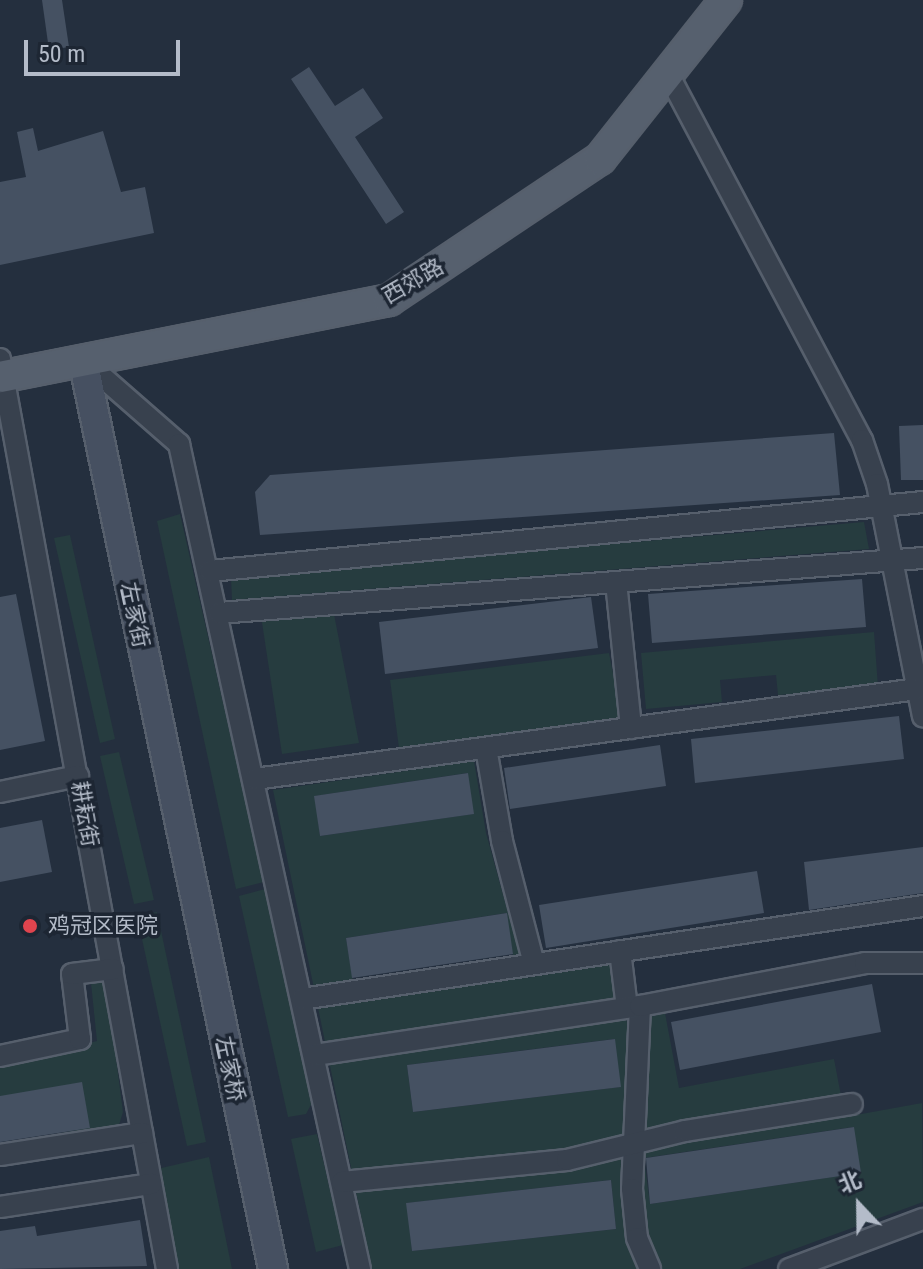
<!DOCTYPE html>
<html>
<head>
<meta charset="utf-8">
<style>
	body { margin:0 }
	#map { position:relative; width:923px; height:1269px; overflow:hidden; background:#242f3e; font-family:"Roboto Condensed","Noto Sans SC",sans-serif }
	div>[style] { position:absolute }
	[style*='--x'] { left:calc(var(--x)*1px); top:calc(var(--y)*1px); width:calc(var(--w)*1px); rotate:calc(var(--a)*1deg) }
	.green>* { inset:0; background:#263c3f }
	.building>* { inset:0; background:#455162 }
	.roads { filter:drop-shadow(2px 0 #565f6c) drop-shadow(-2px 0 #565f6c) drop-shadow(0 2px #565f6c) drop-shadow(0 -2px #565f6c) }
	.minor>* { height:20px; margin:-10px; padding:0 10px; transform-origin:10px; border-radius:10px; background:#38414e }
	.secondary>* { height:28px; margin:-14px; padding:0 14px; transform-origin:14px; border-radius:14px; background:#465061 }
	.primary>* { height:30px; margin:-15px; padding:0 15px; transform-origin:15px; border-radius:15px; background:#56606e }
	.dots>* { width:22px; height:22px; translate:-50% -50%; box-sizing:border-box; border:4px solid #1d2633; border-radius:50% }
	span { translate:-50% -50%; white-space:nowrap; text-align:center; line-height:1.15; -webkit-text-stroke:7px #1d2633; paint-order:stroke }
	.street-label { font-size:22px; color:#b4bcc9 }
	.poi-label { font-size:22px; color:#b4bcc9 }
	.left { translate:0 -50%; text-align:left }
	.north { position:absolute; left:819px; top:1165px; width:80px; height:80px; -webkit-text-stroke:6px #1d2633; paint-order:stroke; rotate:338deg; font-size:22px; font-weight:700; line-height:32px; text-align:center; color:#b4bcc9 }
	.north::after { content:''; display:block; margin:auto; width:28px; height:36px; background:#b4bcc9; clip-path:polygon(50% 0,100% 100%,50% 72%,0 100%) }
	.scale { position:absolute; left:24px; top:40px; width:156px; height:36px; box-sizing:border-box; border:4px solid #b4bcc9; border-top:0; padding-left:10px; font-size:24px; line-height:28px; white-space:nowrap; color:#b4bcc9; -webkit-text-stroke:6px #1d2633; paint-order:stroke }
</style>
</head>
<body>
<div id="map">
	<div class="green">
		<i style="clip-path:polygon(180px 514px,264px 882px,236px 889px,157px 521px)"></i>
		<i style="clip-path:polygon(864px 522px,869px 549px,232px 600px,231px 577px)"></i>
		<i style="clip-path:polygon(70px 535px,115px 739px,100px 743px,54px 538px)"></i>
		<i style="clip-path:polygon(333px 609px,359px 743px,282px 754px,261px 616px)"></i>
		<i style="clip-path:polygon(874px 632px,878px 687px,778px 695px,776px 675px,720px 680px,722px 702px,646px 709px,641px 653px)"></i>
		<i style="clip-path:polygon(609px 653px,622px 719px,399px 748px,390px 680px)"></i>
		<i style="clip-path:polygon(119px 752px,154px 900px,134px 904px,100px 756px)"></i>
		<i style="clip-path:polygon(evenodd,474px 761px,486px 833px,526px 978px,613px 963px,627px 1023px,665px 1013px,679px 1088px,834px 1059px,845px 1117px,922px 1103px,923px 1202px,740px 1269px,372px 1269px,273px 790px,474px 761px,467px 773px,473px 814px,320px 836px,315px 796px,467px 773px,474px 761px,506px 913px,513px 956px,353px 981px,346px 938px,506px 913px,474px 761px,614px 1039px,620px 1087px,413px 1112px,407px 1065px,614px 1039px,474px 761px,853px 1127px,860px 1173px,650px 1204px,644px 1158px,853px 1127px,474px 761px,611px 1180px,616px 1229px,412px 1251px,407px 1203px,611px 1180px)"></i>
		<i style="clip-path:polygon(265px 889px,313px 1101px,306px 1114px,288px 1117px,239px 896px)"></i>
		<i style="clip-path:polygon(157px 912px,206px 1142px,187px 1146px,137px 916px)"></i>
		<i style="clip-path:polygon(106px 981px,123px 1112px,118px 1128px,0 1146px,90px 1127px,0 1096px,0 1065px,97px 1041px,91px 983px)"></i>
		<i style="clip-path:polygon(317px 1134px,343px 1245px,316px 1252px,291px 1139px)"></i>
		<i style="clip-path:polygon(209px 1157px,232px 1269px,179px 1269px,157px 1169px)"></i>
	</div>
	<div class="building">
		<i style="clip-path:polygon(42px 0,62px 0,69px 47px,49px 50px)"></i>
		<i style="clip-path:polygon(309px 67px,335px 106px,363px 88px,383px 118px,355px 137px,404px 212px,386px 224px,291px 79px)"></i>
		<i style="clip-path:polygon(33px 128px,38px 151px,103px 131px,121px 192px,145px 187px,154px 233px,0 265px,0 182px,26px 177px,17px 132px)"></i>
		<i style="clip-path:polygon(923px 425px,923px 480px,901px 480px,899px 426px)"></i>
		<i style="clip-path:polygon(834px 433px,840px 495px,260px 535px,255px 492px,270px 475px)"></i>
		<i style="clip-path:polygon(862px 579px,866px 627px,652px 643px,648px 594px)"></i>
		<i style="clip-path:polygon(16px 594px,45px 741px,0 750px,0 597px)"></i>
		<i style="clip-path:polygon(591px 597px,598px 648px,385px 674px,379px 622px)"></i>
		<i style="clip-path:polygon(899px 716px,904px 759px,695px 783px,691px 739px)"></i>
		<i style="clip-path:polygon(660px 745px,666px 786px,510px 809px,504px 768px)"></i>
		<i style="clip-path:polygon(468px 773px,474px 814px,320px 836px,314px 796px)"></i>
		<i style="clip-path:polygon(42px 820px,52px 872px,0 882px,0 828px)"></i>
		<i style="clip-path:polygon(923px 847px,923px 893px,809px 910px,804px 862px)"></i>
		<i style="clip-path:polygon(757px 871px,764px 913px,546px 948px,539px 905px)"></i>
		<i style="clip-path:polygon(507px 913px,513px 954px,352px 978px,346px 938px)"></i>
		<i style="clip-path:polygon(872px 984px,881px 1032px,680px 1070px,671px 1022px)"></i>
		<i style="clip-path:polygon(615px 1039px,621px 1087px,413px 1112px,407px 1065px)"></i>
		<i style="clip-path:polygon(82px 1082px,90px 1128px,0 1142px,0 1096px)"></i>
		<i style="clip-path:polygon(854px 1127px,861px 1173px,650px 1204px,646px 1158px)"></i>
		<i style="clip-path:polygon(611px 1180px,616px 1229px,412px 1251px,406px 1203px)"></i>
		<i style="clip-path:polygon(140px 1220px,147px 1266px,0 1269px,0 1231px,35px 1226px,37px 1236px)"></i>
	</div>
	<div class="roads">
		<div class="minor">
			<i style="--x:668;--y:74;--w:414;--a:62.1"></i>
			<i style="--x:862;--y:440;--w:46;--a:71.2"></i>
			<i style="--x:877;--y:484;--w:237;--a:78.8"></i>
			<i style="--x:0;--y:359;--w:925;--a:79.6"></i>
			<i style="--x:83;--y:360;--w:128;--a:41.2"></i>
			<i style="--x:179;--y:444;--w:845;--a:77.63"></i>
			<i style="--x:210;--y:571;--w:716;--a:-5.53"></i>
			<i style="--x:616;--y:582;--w:147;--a:84.1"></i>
			<i style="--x:219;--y:613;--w:706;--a:-4.47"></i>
			<i style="--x:486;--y:748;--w:94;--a:80.2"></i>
			<i style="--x:502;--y:841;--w:127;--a:75.4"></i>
			<i style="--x:255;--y:779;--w:668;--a:-7.74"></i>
			<i style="--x:0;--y:792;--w:80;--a:-11.6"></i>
			<i style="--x:620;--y:951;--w:57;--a:83"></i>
			<i style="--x:302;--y:999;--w:628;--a:-8.52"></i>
			<i style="--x:640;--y:1006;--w:183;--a:92.5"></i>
			<i style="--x:632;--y:1189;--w:49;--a:84.2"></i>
			<i style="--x:637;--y:1238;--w:34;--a:67"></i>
			<i style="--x:315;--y:1055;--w:329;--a:-8.6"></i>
			<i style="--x:640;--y:1006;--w:229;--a:-10.8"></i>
			<i style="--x:865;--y:963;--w:58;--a:0"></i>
			<i style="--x:0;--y:1056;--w:82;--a:-12"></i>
			<i style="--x:80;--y:1039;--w:65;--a:-97"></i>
			<i style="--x:72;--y:974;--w:41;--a:-7"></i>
			<i style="--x:0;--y:1155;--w:144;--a:-8.8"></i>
			<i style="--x:342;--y:1182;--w:226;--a:-5.6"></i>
			<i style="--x:567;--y:1160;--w:122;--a:-13.8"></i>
			<i style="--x:685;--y:1131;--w:169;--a:-9.2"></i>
			<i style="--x:0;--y:1207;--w:153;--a:-8.7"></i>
			<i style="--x:789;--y:1269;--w:143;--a:-20.5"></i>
		</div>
		<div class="secondary">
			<i style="--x:83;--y:360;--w:929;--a:78.19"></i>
		</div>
		<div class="primary">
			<i style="--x:0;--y:377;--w:397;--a:-11.2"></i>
			<i style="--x:389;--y:300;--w:254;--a:-33.8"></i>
			<i style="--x:600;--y:159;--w:203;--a:-51.6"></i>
		</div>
	</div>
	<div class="dots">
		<i style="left:30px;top:926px;background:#e0444e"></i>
	</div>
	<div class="street-label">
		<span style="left:413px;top:281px;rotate:-30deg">西郊路</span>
		<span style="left:135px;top:615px;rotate:78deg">左家街</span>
		<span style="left:85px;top:814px;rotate:80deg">耕耘街</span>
		<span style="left:230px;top:1069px;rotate:78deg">左家桥</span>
	</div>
	<div class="poi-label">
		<span class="left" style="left:48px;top:926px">鸡冠区医院</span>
	</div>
	<div class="north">北</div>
	<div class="scale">50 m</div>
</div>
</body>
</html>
